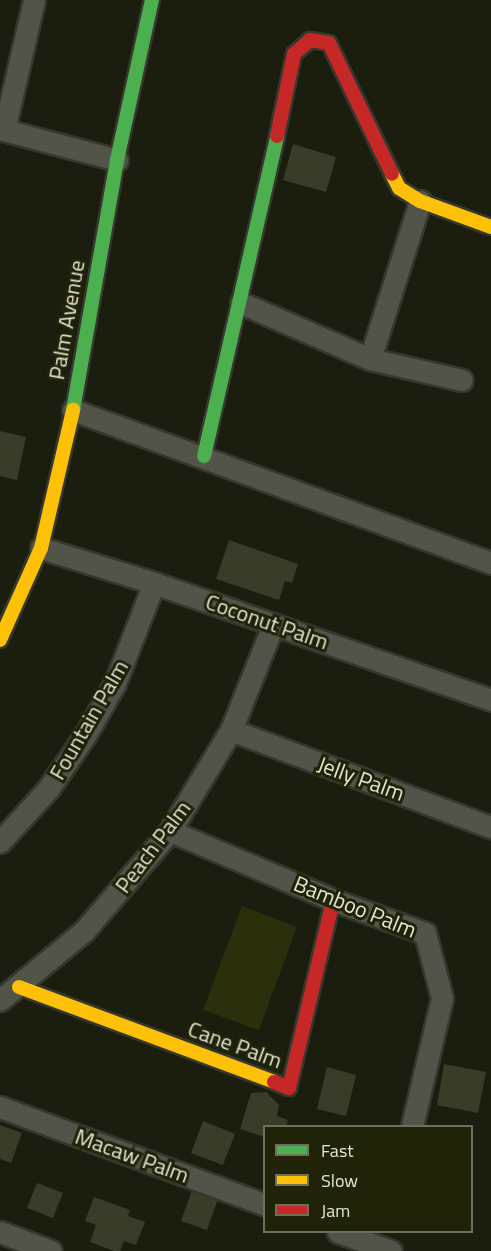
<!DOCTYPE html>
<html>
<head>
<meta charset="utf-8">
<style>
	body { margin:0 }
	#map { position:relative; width:491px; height:1251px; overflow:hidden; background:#1b1d0e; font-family:"Titillium Web",sans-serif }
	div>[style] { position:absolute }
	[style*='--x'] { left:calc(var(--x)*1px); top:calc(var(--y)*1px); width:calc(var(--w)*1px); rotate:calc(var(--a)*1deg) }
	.green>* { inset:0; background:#2b2f0c }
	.building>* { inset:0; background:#3a3c2a }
	.roads { filter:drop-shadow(2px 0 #36372d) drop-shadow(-2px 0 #36372d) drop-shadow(0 2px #36372d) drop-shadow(0 -2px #36372d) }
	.street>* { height:21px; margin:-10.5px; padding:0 10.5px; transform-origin:10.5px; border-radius:10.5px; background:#525449 }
	.fast>* { height:14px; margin:-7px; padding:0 7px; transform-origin:7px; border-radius:7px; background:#4caf50 }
	.slow>* { height:14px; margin:-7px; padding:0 7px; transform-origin:7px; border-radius:7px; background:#ffc107 }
	.jam>* { height:14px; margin:-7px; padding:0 7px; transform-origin:7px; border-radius:7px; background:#c62828 }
	span { translate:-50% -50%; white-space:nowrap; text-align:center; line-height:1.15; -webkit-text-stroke:6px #202308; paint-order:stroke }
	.street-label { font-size:22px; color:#e3e5d5 }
	.legend { position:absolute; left:263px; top:1125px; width:210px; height:108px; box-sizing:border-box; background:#202308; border:2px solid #6e715a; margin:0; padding:8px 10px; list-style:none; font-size:18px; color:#e3e5d5 }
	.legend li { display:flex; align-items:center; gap:12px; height:30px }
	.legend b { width:30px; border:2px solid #6e715a }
</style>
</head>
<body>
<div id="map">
	<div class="green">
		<i style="clip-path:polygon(242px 906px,297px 927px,259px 1030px,203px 1010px)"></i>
	</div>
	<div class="building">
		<i style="clip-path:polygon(293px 144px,336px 157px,326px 192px,283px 180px)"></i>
		<i style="clip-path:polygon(0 431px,26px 437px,17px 480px,0 476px)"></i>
		<i style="clip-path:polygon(229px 540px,298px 564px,292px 583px,285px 581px,279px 600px,216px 579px)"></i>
		<i style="clip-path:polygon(444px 1064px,486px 1072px,478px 1113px,437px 1105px)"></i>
		<i style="clip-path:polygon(327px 1067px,356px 1075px,346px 1116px,317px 1109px)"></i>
		<i style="clip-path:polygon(266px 1092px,279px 1105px,277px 1116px,288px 1120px,286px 1126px,264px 1126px,264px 1137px,240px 1129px,251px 1093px)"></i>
		<i style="clip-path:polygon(203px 1121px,235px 1134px,223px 1165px,191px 1153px)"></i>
		<i style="clip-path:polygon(0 1125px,22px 1133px,11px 1163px,0 1159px)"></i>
		<i style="clip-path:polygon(37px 1183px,63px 1193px,53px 1218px,27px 1208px)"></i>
		<i style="clip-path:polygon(192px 1190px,218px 1199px,207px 1230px,181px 1221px)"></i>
		<i style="clip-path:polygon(94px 1197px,130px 1210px,128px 1216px,145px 1222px,136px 1245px,124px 1241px,120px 1251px,114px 1251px,90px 1242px,96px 1225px,85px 1221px)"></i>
	</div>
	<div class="roads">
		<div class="street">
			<i style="--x:0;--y:129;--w:121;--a:14.8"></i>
			<i style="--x:4;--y:130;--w:133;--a:-77"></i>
			<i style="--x:241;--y:303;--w:141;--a:23.5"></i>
			<i style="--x:370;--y:359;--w:94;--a:12.9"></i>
			<i style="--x:370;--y:359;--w:166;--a:-72.4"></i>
			<i style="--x:73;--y:410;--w:445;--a:20.1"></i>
			<i style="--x:41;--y:548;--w:118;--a:17.2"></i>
			<i style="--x:154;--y:583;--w:357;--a:19.1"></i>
			<i style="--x:231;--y:730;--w:278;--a:20.5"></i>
			<i style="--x:170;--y:831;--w:177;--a:22.9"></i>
			<i style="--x:333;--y:900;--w:98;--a:19.7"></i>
			<i style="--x:425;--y:933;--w:67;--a:75.3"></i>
			<i style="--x:442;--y:998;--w:131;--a:103.2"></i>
			<i style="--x:0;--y:842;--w:73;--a:-47.8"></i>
			<i style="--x:49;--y:788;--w:65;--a:-55.6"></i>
			<i style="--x:86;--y:734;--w:59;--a:-60.4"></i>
			<i style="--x:115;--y:683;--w:107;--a:-68.7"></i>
			<i style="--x:0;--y:1000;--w:109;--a:-39.4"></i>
			<i style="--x:84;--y:931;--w:132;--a:-49.3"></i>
			<i style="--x:170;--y:831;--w:118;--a:-58.9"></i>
			<i style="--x:231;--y:730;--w:113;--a:-68.2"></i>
			<i style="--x:0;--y:1107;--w:281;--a:20.2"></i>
			<i style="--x:0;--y:1232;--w:54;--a:20.4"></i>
			<i style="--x:338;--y:1232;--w:56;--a:19.7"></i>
		</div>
		<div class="fast">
			<i style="--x:73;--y:410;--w:254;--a:-80"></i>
			<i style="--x:117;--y:160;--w:164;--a:-77.7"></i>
			<i style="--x:204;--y:456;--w:328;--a:-77.1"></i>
		</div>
		<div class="slow">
			<i style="--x:392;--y:174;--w:16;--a:63"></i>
			<i style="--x:399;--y:188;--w:25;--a:32"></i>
			<i style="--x:420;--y:201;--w:76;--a:20.1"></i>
			<i style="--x:0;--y:640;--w:101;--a:-66"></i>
			<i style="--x:41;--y:548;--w:142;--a:-76.9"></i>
			<i style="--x:19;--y:987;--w:272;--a:20.4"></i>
		</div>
		<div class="jam">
			<i style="--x:277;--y:136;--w:84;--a:-78.3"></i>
			<i style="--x:294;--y:54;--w:21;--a:-41"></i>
			<i style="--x:310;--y:40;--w:19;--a:9"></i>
			<i style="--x:329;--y:43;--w:145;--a:64.3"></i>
			<i style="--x:274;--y:1082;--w:16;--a:22"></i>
			<i style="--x:289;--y:1088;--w:193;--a:-76.8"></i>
		</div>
	</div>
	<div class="street-label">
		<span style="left:67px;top:320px;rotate:-80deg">Palm Avenue</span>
		<span style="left:267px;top:622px;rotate:19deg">Coconut Palm</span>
		<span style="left:89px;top:720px;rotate:-60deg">Fountain Palm</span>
		<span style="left:361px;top:779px;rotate:20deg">Jelly Palm</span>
		<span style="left:153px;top:847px;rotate:-53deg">Peach Palm</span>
		<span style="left:355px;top:907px;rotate:22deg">Bamboo Palm</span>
		<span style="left:235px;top:1045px;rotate:20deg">Cane Palm</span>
		<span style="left:132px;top:1156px;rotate:20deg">Macaw Palm</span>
	</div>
	<ul class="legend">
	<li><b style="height:8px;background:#4caf50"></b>Fast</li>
	<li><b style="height:8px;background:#ffc107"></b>Slow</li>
	<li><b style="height:8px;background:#c62828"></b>Jam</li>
	</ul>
</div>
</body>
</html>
